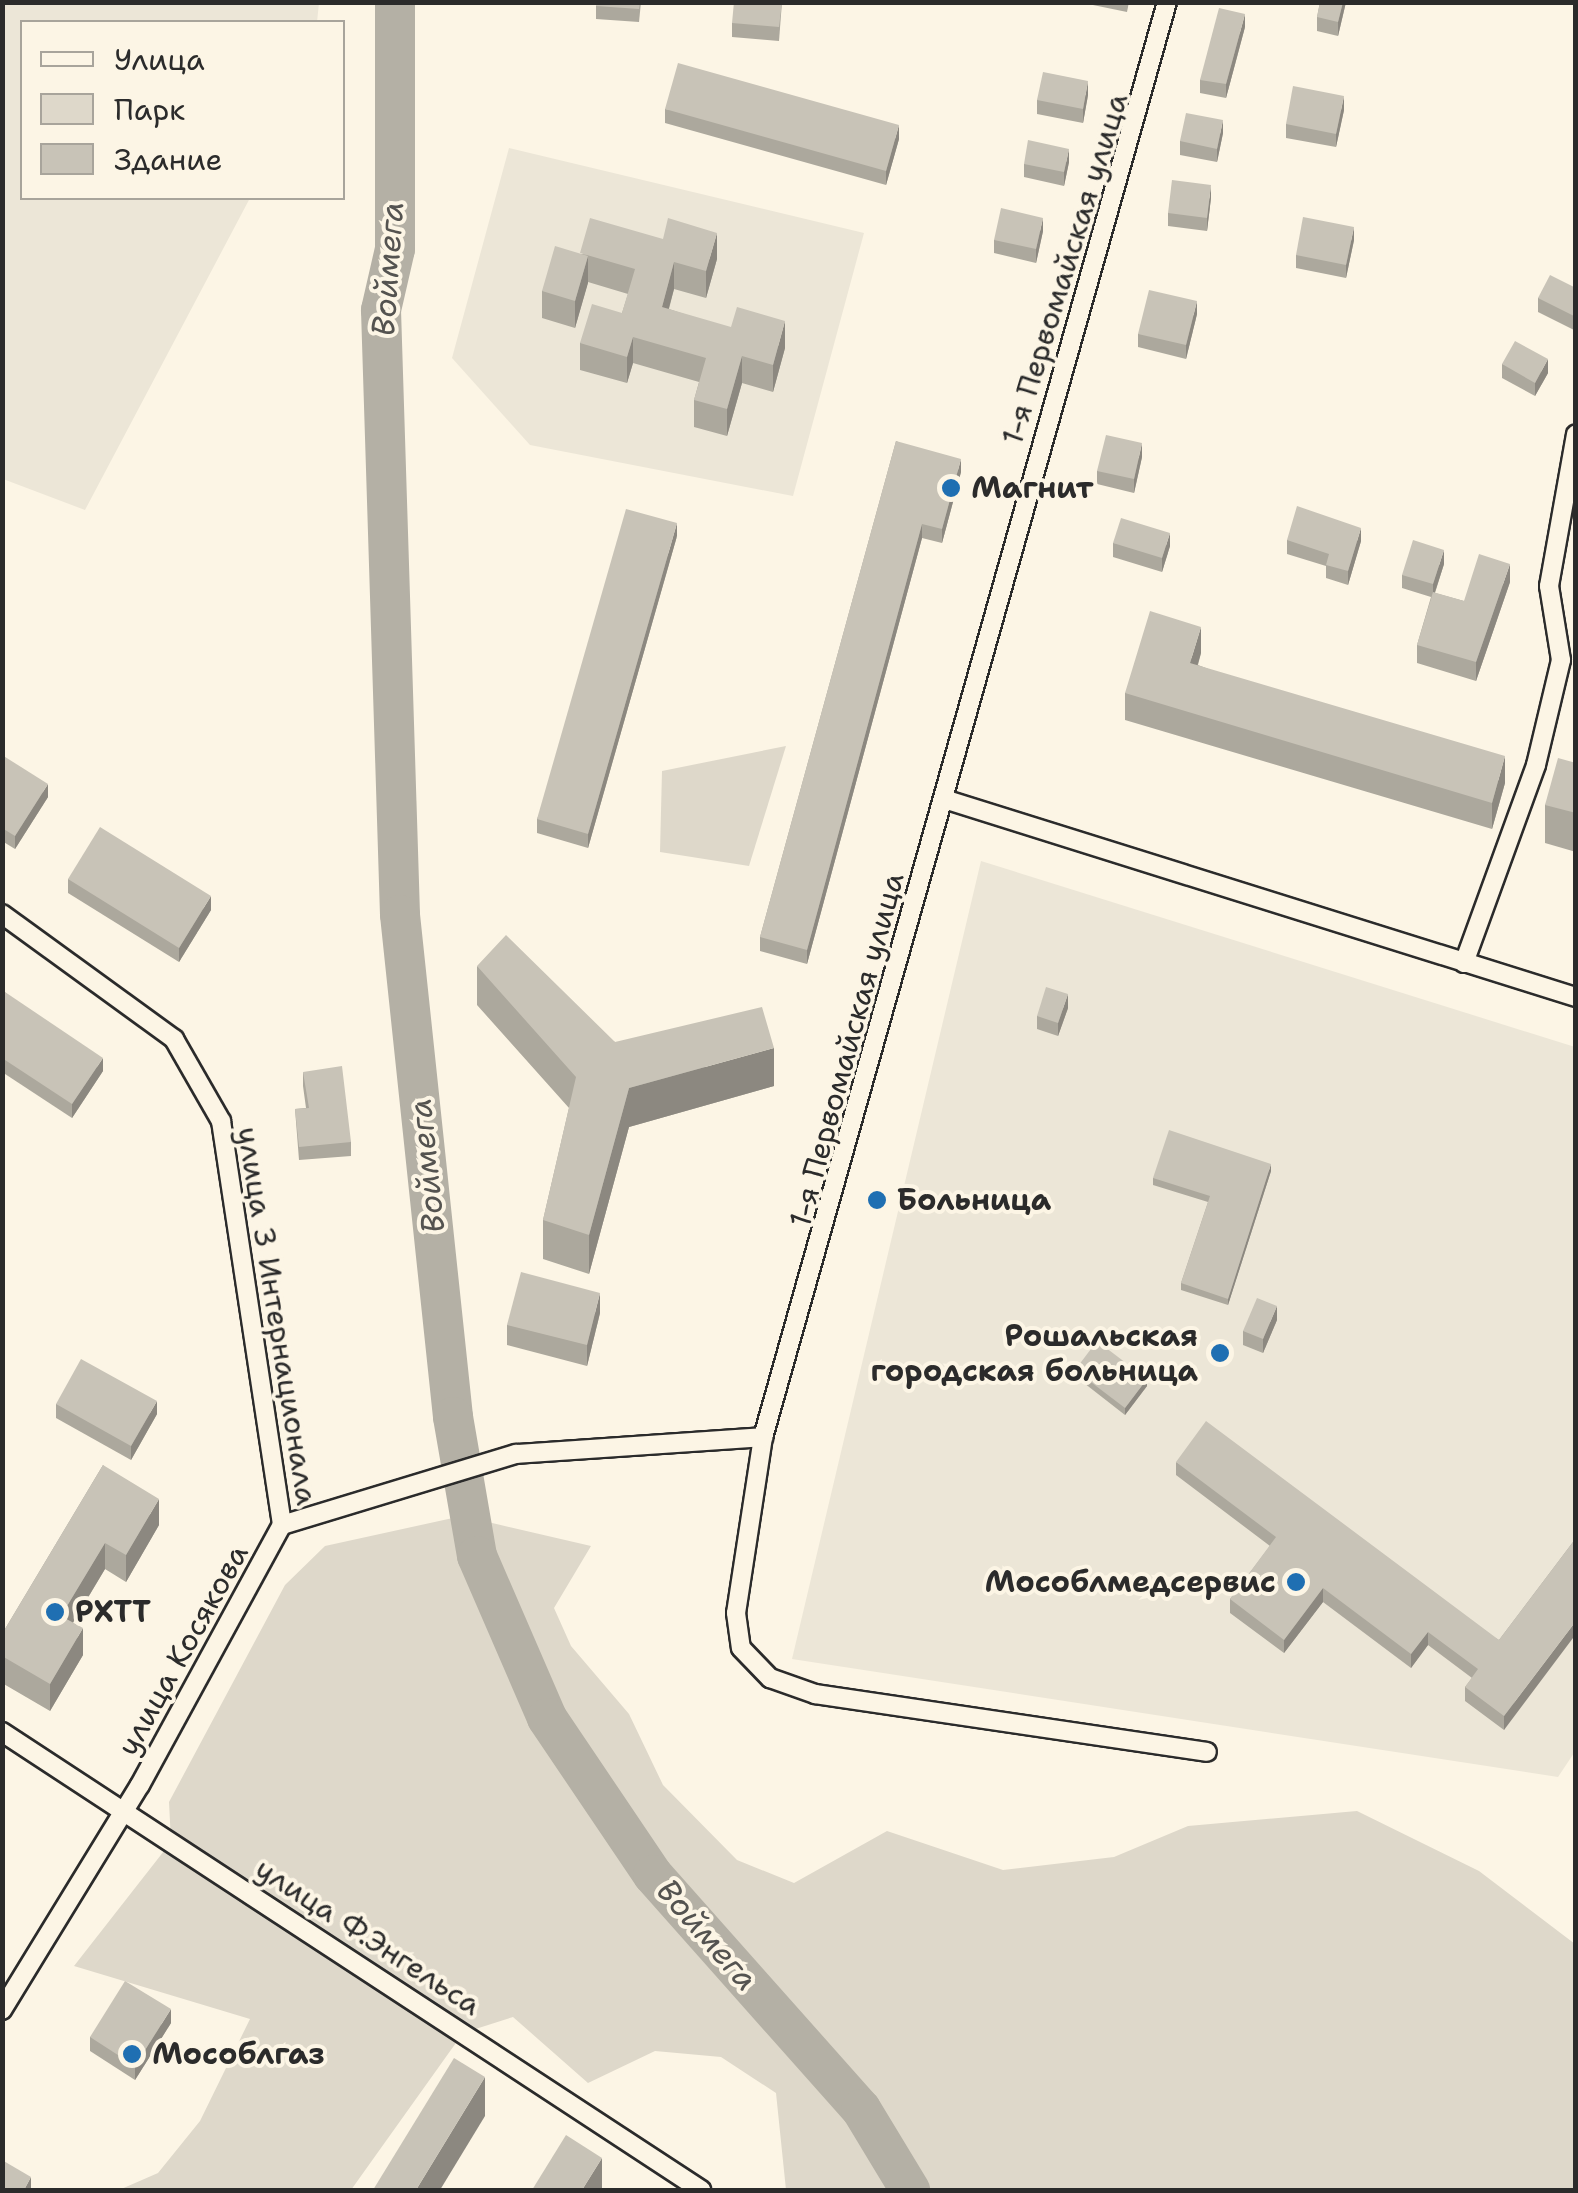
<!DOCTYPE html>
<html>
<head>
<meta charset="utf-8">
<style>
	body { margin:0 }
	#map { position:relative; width:1578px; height:2193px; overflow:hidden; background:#fcf5e5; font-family:"Shantell Sans",sans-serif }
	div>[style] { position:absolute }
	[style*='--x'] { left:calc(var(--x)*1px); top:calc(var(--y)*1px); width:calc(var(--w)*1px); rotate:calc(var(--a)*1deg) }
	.built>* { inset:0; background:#ece6d7 }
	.green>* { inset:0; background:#ded8ca }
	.river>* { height:40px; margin:-20px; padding:0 20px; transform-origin:20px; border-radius:20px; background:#b4b0a5 }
	.roads { filter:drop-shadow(2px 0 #2b2b2b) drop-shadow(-2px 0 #2b2b2b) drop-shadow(0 2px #2b2b2b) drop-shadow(0 -2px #2b2b2b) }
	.minor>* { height:18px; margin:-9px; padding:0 9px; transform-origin:9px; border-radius:9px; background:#fcf5e5 }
	.wall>* { inset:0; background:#aca89d }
	.shaded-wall>* { inset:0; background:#8c8880 }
	.building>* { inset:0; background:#c8c3b7 }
	.dots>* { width:28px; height:28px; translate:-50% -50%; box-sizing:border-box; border:5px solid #fcf5e5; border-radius:50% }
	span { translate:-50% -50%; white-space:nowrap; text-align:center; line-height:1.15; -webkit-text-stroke:8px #fcf5e5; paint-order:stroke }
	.street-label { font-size:30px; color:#2b2b2b }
	.poi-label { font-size:30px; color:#2b2b2b; font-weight:700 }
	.left { translate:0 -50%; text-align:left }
	.right { translate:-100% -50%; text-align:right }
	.water-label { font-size:32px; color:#545350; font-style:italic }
	.frame { position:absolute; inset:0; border:5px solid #2b2b2b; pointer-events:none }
	.legend { position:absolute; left:20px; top:20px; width:325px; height:180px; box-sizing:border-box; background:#fcf5e5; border:2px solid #a8a49b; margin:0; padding:12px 18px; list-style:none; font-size:30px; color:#2b2b2b }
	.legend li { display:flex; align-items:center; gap:20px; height:50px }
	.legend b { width:50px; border:2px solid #a8a49b }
</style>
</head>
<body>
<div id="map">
	<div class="built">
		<i style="clip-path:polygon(2px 3px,319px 3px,317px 22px,22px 22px,22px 198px,250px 198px,85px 510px,3px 479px)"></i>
		<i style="clip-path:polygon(509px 148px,864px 233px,793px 496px,530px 445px,452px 358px)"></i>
		<i style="clip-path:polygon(981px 861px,1575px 1047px,1576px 1750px,1558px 1777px,792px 1659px)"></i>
	</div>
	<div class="green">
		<i style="clip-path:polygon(786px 746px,749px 866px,660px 852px,662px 771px)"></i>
		<i style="clip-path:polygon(462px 1516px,591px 1546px,554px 1608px,571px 1646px,629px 1714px,663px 1785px,737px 1860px,794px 1883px,887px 1831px,1003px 1870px,1114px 1857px,1188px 1826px,1357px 1811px,1479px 1871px,1575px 1944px,1575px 2190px,786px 2190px,776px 2093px,721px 2057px,655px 2051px,588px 2083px,513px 2017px,463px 2033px,351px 2190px,119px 2190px,158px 2173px,200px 2121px,250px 2019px,74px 1966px,171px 1842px,169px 1802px,285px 1585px,325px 1546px)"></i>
	</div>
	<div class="river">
		<i style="--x:395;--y:2;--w:247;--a:90"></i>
		<i style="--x:395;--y:249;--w:63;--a:102.9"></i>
		<i style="--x:381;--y:310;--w:605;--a:88.2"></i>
		<i style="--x:400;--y:915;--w:505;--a:83.97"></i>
		<i style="--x:453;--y:1417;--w:141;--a:80.2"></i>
		<i style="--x:477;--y:1556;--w:176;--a:66.6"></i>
		<i style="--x:547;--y:1718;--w:189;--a:56"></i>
		<i style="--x:653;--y:1875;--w:313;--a:48.4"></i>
		<i style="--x:861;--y:2109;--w:95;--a:58.8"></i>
	</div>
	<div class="roads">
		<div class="minor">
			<i style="--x:1167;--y:2;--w:1491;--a:105.72"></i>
			<i style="--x:763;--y:1437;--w:178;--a:98.7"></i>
			<i style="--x:736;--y:1613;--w:35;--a:82"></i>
			<i style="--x:741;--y:1648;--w:42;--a:46"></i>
			<i style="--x:770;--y:1678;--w:48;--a:19.6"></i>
			<i style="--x:815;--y:1694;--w:396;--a:8.4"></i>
			<i style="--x:944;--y:799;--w:662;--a:17.4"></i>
			<i style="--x:2;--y:914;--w:213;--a:36"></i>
			<i style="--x:174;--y:1039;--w:95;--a:60.2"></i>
			<i style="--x:221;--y:1121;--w:409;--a:81.4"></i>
			<i style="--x:1464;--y:963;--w:211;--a:-70"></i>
			<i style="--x:1536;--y:765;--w:108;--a:-76.6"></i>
			<i style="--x:1561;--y:660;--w:75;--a:-99.2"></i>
			<i style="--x:1549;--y:586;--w:154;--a:-79.9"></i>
			<i style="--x:2;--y:1732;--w:836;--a:33.23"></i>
			<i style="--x:2;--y:2010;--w:264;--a:-58.5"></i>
			<i style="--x:140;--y:1785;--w:296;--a:-61.4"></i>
			<i style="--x:282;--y:1525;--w:245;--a:-16.9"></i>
			<i style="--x:516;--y:1454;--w:248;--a:-3.9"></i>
		</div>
	</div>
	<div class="wall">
		<i style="clip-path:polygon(596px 2px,641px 2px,639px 22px,596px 19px)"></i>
		<i style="clip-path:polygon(782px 2px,779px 41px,732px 37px,732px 23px)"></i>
		<i style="clip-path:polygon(1088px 2px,1129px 2px,1127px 12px,1088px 4px)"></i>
		<i style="clip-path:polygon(1320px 2px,1346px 2px,1338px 36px,1317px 31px,1317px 17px)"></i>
		<i style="clip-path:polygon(1245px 27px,1226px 98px,1200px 93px,1200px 80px)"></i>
		<i style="clip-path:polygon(1088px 95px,1083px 123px,1037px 114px,1037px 100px)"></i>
		<i style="clip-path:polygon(665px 109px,899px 139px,886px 185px,665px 123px)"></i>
		<i style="clip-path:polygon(1344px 110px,1336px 147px,1286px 138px,1286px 124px)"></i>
		<i style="clip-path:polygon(1223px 133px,1217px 162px,1180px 155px,1180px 141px)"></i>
		<i style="clip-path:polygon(1069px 162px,1064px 186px,1024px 177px,1024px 164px)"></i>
		<i style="clip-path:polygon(1211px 198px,1207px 231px,1168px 226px,1168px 213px)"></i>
		<i style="clip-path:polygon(1043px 231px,1036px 263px,994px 253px,994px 240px)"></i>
		<i style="clip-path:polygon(1354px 240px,1346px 278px,1296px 268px,1296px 255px)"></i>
		<i style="clip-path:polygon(580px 254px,717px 259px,706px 298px,674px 289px,669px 309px,785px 348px,773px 392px,742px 383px,727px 436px,694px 427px,694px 400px,699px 382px,633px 363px,627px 383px,580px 370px,580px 343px,622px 313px,628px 294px,588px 282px,575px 328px,542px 318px,542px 291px)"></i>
		<i style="clip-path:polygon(1576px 288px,1576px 331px,1538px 312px,1538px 298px)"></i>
		<i style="clip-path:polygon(1197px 314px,1186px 359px,1138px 347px,1138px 334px)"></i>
		<i style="clip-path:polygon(1502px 364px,1548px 373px,1535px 396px,1502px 378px)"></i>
		<i style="clip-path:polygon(896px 441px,961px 472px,942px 543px,922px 538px,807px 964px,760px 951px,760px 937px)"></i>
		<i style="clip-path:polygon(1142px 457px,1134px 493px,1097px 484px,1097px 471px)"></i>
		<i style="clip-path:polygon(677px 536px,588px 848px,537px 833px,537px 819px)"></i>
		<i style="clip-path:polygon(1287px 540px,1361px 541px,1348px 585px,1326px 578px,1326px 566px,1287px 554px)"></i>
		<i style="clip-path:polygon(1113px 543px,1170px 546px,1162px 572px,1113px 557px)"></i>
		<i style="clip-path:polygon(1444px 564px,1435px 593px,1464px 601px,1510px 582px,1476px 681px,1417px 663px,1417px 645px,1431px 597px,1402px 588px,1402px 575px)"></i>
		<i style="clip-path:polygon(1201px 653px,1198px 665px,1505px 783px,1492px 829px,1125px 720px,1125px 693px)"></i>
		<i style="clip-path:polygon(2px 755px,48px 797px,15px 849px,2px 841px)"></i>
		<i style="clip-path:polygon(1576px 763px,1576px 852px,1545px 843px,1545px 805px)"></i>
		<i style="clip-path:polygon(68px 879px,211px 910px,179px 962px,68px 893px)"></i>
		<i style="clip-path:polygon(477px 966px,615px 1042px,774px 1086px,629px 1127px,589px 1274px,543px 1259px,543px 1220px,569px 1108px,477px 1005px)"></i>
		<i style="clip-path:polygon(2px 990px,103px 1071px,72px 1118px,2px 1072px)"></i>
		<i style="clip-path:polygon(1068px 1008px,1058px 1036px,1037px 1029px,1037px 1016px)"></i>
		<i style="clip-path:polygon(303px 1072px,351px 1142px,351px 1156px,299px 1160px,295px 1109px,306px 1108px,303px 1086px)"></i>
		<i style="clip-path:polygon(1271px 1171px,1228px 1305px,1181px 1290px,1181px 1283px,1208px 1202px,1153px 1185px,1153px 1178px)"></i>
		<i style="clip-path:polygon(600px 1313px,587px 1366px,507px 1345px,507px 1325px)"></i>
		<i style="clip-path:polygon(1277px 1320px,1263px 1353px,1243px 1345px,1243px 1331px)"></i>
		<i style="clip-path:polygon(1075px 1370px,1147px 1386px,1125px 1415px,1075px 1376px)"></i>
		<i style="clip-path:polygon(56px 1404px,157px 1414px,131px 1460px,56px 1418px)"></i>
		<i style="clip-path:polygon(1176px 1462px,1499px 1640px,1576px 1538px,1504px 1730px,1465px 1701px,1465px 1687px,1472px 1678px,1428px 1645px,1411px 1668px,1323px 1602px,1284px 1653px,1230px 1613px,1230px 1599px,1270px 1546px,1176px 1475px)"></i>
		<i style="clip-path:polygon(103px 1465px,159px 1525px,126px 1582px,105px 1569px,73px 1623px,83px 1655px,50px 1711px,2px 1683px,2px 1634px)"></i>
		<i style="clip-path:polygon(171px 2023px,135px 2080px,90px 2051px,90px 2037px)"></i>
	</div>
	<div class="shaded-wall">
		<i style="clip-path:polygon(1343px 2px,1346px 2px,1338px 36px,1338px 22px)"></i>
		<i style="clip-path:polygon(1245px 14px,1245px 27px,1226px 98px,1226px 84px)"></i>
		<i style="clip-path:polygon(1088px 81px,1088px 95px,1083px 123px,1083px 109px)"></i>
		<i style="clip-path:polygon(1344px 96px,1344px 110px,1336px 147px,1336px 134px)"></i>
		<i style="clip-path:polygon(1223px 120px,1223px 133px,1217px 162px,1217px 149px)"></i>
		<i style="clip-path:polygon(899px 125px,899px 139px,886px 185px,886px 171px)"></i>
		<i style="clip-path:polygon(1069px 149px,1069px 162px,1064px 186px,1064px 172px)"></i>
		<i style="clip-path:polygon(1211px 185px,1211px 198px,1207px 231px,1207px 218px)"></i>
		<i style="clip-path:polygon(1043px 218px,1043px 231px,1036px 263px,1036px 249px)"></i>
		<i style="clip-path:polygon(1354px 227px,1354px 240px,1346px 278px,1346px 265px)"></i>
		<i style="clip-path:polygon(717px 233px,717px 259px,706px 298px,706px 271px)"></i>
		<i style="clip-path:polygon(588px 256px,588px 283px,575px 328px,575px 301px)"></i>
		<i style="clip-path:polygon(674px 262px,674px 289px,662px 333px,662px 307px)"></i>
		<i style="clip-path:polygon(1197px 301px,1197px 314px,1186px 359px,1186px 345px)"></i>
		<i style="clip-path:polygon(785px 321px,785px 348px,773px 392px,773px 365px)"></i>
		<i style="clip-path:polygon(633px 337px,633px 363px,627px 383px,627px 357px)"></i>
		<i style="clip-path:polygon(742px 356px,742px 383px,727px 436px,727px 409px)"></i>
		<i style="clip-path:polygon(1548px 359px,1548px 373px,1535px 396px,1535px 383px)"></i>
		<i style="clip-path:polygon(1142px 443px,1142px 457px,1134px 493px,1134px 479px)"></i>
		<i style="clip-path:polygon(961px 459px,961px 472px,942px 543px,942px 529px)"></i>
		<i style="clip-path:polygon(677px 523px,677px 536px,588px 848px,588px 834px)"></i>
		<i style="clip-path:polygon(922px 524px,922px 538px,807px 964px,807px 950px)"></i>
		<i style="clip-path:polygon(1361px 528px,1361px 541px,1348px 585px,1348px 571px)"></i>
		<i style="clip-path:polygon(1170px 533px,1170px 546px,1162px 572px,1162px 558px)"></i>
		<i style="clip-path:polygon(1444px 550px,1444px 564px,1433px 598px,1433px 584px)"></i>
		<i style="clip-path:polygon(1510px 564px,1510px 582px,1476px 681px,1476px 662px)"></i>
		<i style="clip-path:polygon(1201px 627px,1201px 653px,1190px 690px,1190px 663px)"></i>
		<i style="clip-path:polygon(1505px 756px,1505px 783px,1492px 829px,1492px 803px)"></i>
		<i style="clip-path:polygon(48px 784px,48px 797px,15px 849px,15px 836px)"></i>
		<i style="clip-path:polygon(211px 896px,211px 910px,179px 962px,179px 948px)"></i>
		<i style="clip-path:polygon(1068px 994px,1068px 1008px,1058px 1036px,1058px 1023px)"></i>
		<i style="clip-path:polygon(774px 1048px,774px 1086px,629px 1127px,589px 1274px,589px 1235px,629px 1088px)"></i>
		<i style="clip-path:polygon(103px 1058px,103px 1071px,72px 1118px,72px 1104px)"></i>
		<i style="clip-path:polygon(1271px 1164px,1271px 1171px,1228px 1305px,1228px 1299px)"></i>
		<i style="clip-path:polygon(600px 1293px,600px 1313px,587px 1366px,587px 1345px)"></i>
		<i style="clip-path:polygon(1277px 1306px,1277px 1320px,1263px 1353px,1263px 1339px)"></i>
		<i style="clip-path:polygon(1147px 1379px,1147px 1386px,1125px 1415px,1125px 1408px)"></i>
		<i style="clip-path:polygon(157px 1401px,157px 1414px,131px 1460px,131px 1446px)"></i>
		<i style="clip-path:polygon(159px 1499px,159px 1525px,126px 1582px,126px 1555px)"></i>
		<i style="clip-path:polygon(105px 1543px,105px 1569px,61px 1642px,61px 1616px)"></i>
		<i style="clip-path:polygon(1323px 1588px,1323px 1602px,1284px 1653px,1284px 1640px)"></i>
		<i style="clip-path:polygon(1576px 1621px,1576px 1634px,1504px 1730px,1504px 1716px)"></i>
		<i style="clip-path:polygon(83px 1628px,83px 1655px,50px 1711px,50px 1684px)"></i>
		<i style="clip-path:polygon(1428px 1632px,1428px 1645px,1411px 1668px,1411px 1654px)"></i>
		<i style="clip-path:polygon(171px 2009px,171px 2023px,135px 2080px,135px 2066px)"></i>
		<i style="clip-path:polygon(485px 2077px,485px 2116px,440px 2190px,416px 2190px)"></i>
		<i style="clip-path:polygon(602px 2158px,602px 2190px,582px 2190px)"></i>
		<i style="clip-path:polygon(31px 2177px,31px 2190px,24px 2190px)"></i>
	</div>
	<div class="building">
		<i style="clip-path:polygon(596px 2px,640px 2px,639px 9px,596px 6px)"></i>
		<i style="clip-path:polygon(734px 2px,782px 2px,779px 27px,732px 23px)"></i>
		<i style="clip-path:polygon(1320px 2px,1343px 2px,1338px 22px,1317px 17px)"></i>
		<i style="clip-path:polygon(1219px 8px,1245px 14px,1226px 84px,1200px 80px)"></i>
		<i style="clip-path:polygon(678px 63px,899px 125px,886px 171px,665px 109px)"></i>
		<i style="clip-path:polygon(1043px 72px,1088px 81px,1083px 109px,1037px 100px)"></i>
		<i style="clip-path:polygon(1293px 86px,1344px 96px,1336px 134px,1286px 124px)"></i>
		<i style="clip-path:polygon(1186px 113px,1223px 120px,1217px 149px,1180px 141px)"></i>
		<i style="clip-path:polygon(1028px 140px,1069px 149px,1064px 172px,1024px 164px)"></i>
		<i style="clip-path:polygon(1172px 180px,1211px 185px,1207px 218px,1168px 213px)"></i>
		<i style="clip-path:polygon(1001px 208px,1043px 218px,1036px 249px,994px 240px)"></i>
		<i style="clip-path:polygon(1303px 217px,1354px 227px,1346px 265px,1296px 255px)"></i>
		<i style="clip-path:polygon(590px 218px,663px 239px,668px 218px,717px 233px,706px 271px,674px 262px,662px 307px,731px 327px,737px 307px,785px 321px,773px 365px,742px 356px,727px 409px,694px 400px,706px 358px,633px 337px,627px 357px,580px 343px,592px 304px,622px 313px,635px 269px,580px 253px)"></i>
		<i style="clip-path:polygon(555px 246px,588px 256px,575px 301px,542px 291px)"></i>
		<i style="clip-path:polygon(1550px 275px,1576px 288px,1576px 317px,1538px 298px)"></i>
		<i style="clip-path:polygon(1149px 290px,1197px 301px,1186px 345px,1138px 334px)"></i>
		<i style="clip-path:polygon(1515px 341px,1548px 359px,1535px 383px,1502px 364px)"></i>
		<i style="clip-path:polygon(1106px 435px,1142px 443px,1134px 479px,1097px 471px)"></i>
		<i style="clip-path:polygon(896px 441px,961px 459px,942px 529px,922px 524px,807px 950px,760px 937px)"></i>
		<i style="clip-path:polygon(1297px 506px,1361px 528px,1348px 571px,1326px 565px,1329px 554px,1287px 540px)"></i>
		<i style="clip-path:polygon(626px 509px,677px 523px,588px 834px,537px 819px)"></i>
		<i style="clip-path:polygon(1121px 518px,1170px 533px,1162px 558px,1113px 543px)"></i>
		<i style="clip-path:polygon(1413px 540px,1444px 550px,1433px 584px,1402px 575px)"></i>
		<i style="clip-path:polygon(1479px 554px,1510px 564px,1476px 662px,1417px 645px,1433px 592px,1464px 601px)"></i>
		<i style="clip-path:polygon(1150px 611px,1201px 627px,1190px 663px,1505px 756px,1492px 803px,1125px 693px)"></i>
		<i style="clip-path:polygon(2px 755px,48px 784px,15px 836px,2px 828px)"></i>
		<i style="clip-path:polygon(1558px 758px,1576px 763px,1576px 813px,1545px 805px)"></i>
		<i style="clip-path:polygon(100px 827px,211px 896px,179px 948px,68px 879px)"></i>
		<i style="clip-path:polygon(506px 935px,615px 1042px,762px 1007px,774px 1048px,629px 1088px,589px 1235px,543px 1220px,576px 1077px,477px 966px)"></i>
		<i style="clip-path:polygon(1046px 987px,1068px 994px,1058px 1023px,1037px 1016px)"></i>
		<i style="clip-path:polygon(2px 990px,103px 1058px,72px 1104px,2px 1058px)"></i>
		<i style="clip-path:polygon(342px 1066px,351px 1142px,299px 1147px,295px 1109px,309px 1108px,303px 1072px)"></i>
		<i style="clip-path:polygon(1169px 1130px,1271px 1164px,1228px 1299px,1181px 1283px,1210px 1196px,1153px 1178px)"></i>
		<i style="clip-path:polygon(521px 1272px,600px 1293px,587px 1345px,507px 1325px)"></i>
		<i style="clip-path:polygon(1257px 1298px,1277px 1306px,1263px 1339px,1243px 1331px)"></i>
		<i style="clip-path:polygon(1097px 1341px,1147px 1379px,1125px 1408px,1075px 1370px)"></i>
		<i style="clip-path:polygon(81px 1359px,157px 1401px,131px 1446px,56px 1404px)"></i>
		<i style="clip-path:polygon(1206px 1421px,1499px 1640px,1576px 1538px,1576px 1621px,1504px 1716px,1465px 1687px,1478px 1669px,1428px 1632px,1411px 1654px,1323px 1588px,1284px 1640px,1230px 1599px,1276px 1537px,1176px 1462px)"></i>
		<i style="clip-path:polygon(103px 1465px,159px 1499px,126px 1555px,105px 1543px,61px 1616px,83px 1628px,50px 1684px,2px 1656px,2px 1634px)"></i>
		<i style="clip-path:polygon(125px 1981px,171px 2009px,135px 2066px,90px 2037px)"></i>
		<i style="clip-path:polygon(454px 2058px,485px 2077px,416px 2190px,373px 2190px)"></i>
		<i style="clip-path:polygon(566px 2135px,602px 2158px,582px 2190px,532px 2190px)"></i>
		<i style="clip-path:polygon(2px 2160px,31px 2177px,24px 2190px,2px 2190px)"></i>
	</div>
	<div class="dots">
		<i style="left:951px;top:488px;background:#1f6fb2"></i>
		<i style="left:877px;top:1200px;background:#1f6fb2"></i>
		<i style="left:1220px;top:1353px;background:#1f6fb2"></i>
		<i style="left:1296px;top:1582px;background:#1f6fb2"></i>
		<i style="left:55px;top:1612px;background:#1f6fb2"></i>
		<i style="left:132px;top:2054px;background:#1f6fb2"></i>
	</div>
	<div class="street-label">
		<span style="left:1065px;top:269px;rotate:-73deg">1-я Первомайская улица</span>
		<span style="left:847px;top:1050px;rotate:-75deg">1-я Первомайская улица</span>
		<span style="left:277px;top:1316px;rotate:81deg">улица 3 Интернационала</span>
		<span style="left:183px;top:1650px;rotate:-61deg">улица Косякова</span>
		<span style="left:368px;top:1937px;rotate:33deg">улица Ф.Энгельса</span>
	</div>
	<div class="poi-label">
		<span class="left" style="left:971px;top:488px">Магнит</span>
		<span class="left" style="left:897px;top:1200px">Больница</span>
		<span class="right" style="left:1198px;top:1353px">Рошальская<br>городская больница</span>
		<span class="right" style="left:1276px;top:1582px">Мособлмедсервис</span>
		<span class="left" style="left:75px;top:1612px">РХТТ</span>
		<span class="left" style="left:152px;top:2054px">Мособлгаз</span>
	</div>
	<div class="water-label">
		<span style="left:388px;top:269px;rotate:-86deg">Воймега</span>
		<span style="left:427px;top:1166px;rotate:-96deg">Воймега</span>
		<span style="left:707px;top:1935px;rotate:49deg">Воймега</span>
	</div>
	<div class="frame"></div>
	<ul class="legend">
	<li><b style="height:12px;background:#fcf5e5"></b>Улица</li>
	<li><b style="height:28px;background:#ded8ca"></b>Парк</li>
	<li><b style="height:28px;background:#c8c3b7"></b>Здание</li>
	</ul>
</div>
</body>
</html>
